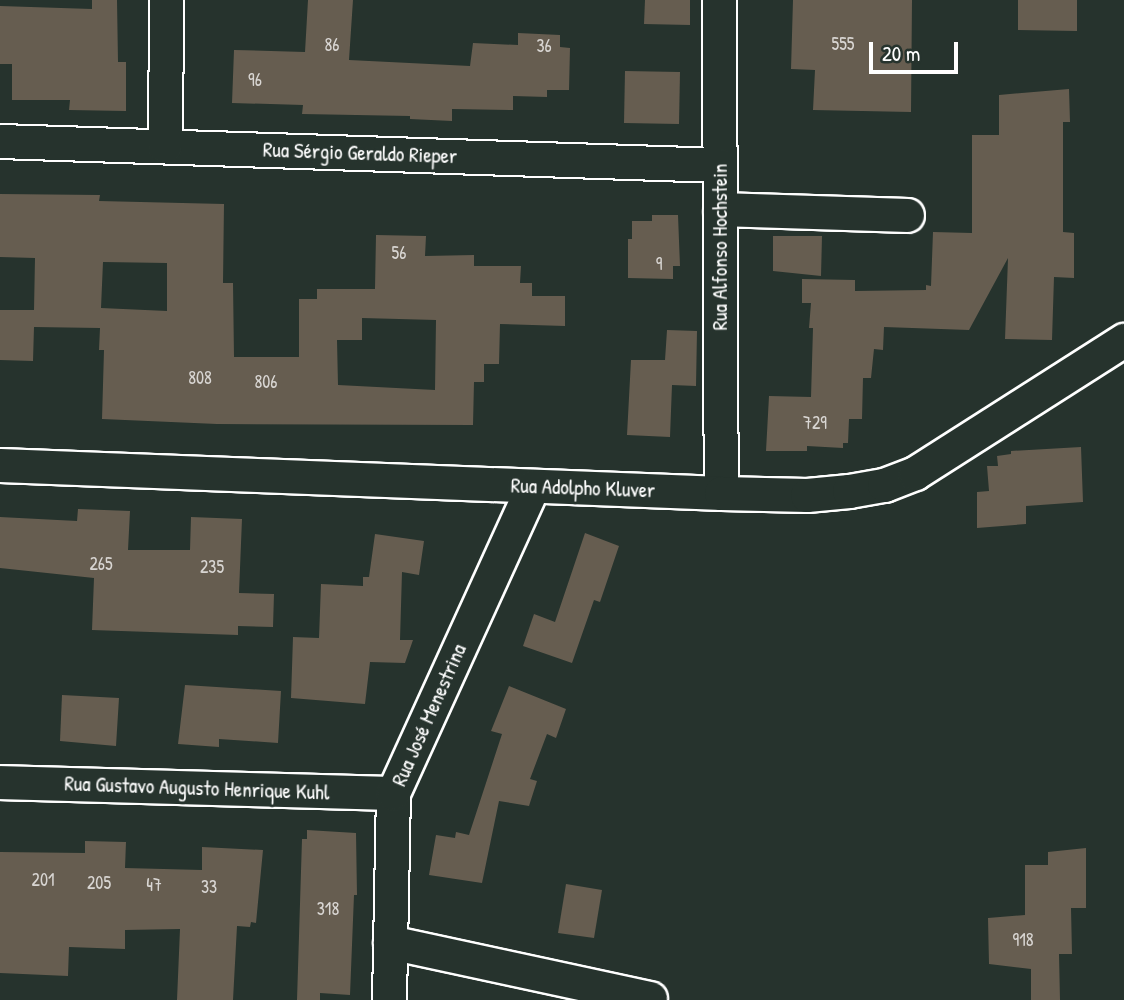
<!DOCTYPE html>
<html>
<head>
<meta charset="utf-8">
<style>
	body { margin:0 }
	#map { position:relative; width:1124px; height:1000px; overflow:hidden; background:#26332d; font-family:"Patrick Hand",sans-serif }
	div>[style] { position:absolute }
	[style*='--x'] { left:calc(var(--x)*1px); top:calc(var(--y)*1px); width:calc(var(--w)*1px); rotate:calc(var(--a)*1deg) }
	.building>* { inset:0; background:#665d50 }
	.roads { filter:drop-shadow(2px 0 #fff) drop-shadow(-2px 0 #fff) drop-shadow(0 2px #fff) drop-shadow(0 -2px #fff) }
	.minor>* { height:33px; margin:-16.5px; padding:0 16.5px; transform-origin:16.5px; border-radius:16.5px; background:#26332d }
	span { translate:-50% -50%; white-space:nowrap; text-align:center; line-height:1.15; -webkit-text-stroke:5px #26332d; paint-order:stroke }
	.number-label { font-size:18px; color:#d9d6d3 }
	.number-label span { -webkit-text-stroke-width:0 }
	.street-label { font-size:21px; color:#fff }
	.scale { position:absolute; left:869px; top:42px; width:89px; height:32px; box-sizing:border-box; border:4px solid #fff; border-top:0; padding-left:9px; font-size:21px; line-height:24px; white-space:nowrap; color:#fff; -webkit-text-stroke:5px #26332d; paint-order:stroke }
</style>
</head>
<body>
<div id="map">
	<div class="building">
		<i style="clip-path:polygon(92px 0,117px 0,118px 62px,126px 62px,126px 111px,69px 110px,70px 100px,12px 100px,12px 64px,0 64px,0 6px,92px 9px)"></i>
		<i style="clip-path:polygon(308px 0,353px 0,349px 60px,470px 66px,473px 43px,518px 45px,518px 33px,560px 35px,560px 47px,570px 48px,569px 90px,547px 90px,547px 97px,513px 96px,513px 110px,452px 109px,452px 121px,410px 119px,410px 116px,302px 114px,303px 105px,232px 103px,234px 50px,305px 52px)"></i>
		<i style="clip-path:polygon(645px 0,690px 0,690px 25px,644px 24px)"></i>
		<i style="clip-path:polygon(793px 0,912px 0,911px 112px,813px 110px,815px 70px,791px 69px)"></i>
		<i style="clip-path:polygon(1018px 0,1077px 0,1077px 31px,1018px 30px)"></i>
		<i style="clip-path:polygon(625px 71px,680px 72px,679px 124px,624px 123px)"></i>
		<i style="clip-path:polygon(1069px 89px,1070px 122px,1063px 122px,1063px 232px,1074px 233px,1074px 278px,1054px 277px,1052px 340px,1005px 339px,1008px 258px,969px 330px,884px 327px,883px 350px,874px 349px,871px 378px,863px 378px,862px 419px,849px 419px,848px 443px,843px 443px,843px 448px,807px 446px,807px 451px,766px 451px,769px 396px,811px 397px,813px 328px,809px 328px,811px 303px,802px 303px,802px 279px,855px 280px,855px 291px,926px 290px,926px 285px,931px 286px,933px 232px,972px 233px,972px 135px,999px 135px,999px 95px)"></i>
		<i style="clip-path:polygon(evenodd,0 194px,100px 195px,99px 201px,224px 204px,223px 283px,233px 283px,234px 357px,299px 357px,299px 299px,317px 299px,317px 289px,375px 289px,376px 235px,426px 236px,425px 256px,474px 255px,474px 266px,521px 266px,520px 283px,532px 283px,532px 296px,565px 296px,565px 326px,500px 324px,499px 364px,484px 364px,484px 382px,474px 382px,473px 425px,217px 424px,102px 419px,104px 350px,99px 350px,100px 328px,34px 327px,33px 361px,0 360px,0 310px,34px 310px,35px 258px,0 257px,0 194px,103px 262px,167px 263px,167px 311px,101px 308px,103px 262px,0 194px,362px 318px,436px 320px,435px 390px,338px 385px,337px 340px,362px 340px,362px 318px)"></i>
		<i style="clip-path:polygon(652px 215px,678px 215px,680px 266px,673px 266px,673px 279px,628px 278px,628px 239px,632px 239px,632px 221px,652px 221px)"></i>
		<i style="clip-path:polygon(773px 236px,822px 236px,821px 276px,773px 271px)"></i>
		<i style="clip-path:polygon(667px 330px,697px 331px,696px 386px,672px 385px,670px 437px,627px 435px,631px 360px,665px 360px)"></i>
		<i style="clip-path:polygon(1081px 447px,1083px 502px,1026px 506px,1026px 524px,977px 528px,977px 492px,989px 491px,987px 466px,998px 466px,997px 456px,1011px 454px,1011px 451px)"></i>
		<i style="clip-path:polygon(78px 509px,130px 511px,128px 550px,190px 550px,191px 517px,242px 519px,239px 593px,274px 594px,273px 627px,238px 626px,238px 635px,92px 630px,94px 578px,0 568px,0 517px,77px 521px)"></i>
		<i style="clip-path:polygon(585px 533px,619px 546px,600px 602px,594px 600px,572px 663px,523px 646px,534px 614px,555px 622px)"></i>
		<i style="clip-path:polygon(375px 534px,424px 541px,419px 575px,402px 572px,400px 640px,413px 640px,405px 663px,370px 662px,365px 704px,291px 698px,293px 637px,319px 638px,321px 584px,363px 586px,363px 577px,369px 577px)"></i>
		<i style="clip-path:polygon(185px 685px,281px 691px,278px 743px,219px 739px,219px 747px,178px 744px)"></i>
		<i style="clip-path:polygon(509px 686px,566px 709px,556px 738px,547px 734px,530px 779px,537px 781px,529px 806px,499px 801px,482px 883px,429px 875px,436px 835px,455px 838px,456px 832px,469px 835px,502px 734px,491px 731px)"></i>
		<i style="clip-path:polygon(62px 695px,119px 698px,116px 746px,60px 741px)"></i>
		<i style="clip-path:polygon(307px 830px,356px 833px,357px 895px,354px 895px,350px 995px,320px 993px,320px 1000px,297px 1000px,302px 839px,307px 839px)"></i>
		<i style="clip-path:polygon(85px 841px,126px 842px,125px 868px,202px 870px,202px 847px,263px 850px,256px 923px,251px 922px,250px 927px,237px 926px,233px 1000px,177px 1000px,180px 929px,125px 930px,125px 949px,69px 947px,68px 976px,0 973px,0 852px,85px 853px)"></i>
		<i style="clip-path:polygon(1086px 848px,1086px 908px,1071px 908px,1072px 954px,1059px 954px,1060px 1000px,1031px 1000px,1031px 969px,989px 964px,988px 918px,1025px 915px,1025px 865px,1048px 865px,1048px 852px)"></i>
		<i style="clip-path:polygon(566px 884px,602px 890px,594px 938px,558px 933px)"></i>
	</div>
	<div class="roads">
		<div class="minor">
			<i style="--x:719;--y:0;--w:493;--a:89.8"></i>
			<i style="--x:0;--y:141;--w:720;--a:1.91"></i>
			<i style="--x:165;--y:146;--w:146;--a:-89.6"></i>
			<i style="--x:720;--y:209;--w:187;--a:1.8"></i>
			<i style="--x:0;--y:465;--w:722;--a:2.22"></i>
			<i style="--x:721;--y:493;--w:86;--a:1.3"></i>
			<i style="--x:807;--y:495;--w:42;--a:-5.4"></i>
			<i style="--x:849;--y:491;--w:36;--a:-10"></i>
			<i style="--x:884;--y:485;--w:33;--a:-21"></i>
			<i style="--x:915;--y:473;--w:248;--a:-32.5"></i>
			<i style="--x:0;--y:782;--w:393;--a:1.6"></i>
			<i style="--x:390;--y:942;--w:266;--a:12.2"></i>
			<i style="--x:389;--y:1000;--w:207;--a:-88.9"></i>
			<i style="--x:393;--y:793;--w:337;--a:-65.5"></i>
		</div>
	</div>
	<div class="number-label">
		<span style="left:843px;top:44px">555</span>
		<span style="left:332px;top:45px">86</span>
		<span style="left:544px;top:46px">36</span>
		<span style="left:255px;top:80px">96</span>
		<span style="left:399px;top:253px">56</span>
		<span style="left:659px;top:264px">9</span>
		<span style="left:200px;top:378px">808</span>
		<span style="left:266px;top:382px">806</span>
		<span style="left:815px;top:423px">729</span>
		<span style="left:101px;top:564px">265</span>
		<span style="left:212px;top:567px">235</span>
		<span style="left:43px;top:880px">201</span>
		<span style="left:99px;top:883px">205</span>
		<span style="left:154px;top:885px">47</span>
		<span style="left:209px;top:887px">33</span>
		<span style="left:328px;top:909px">318</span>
		<span style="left:1023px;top:940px">918</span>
	</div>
	<div class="street-label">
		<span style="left:360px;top:153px;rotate:2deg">Rua Sérgio Geraldo Rieper</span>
		<span style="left:720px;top:247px;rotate:-90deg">Rua Alfonso Hochstein</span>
		<span style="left:583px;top:488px;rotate:2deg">Rua Adolpho Kluver</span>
		<span style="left:429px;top:715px;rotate:-66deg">Rua José Menestrina</span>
		<span style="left:197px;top:788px;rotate:2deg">Rua Gustavo Augusto Henrique Kuhl</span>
	</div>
	<div class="scale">20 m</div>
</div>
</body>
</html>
